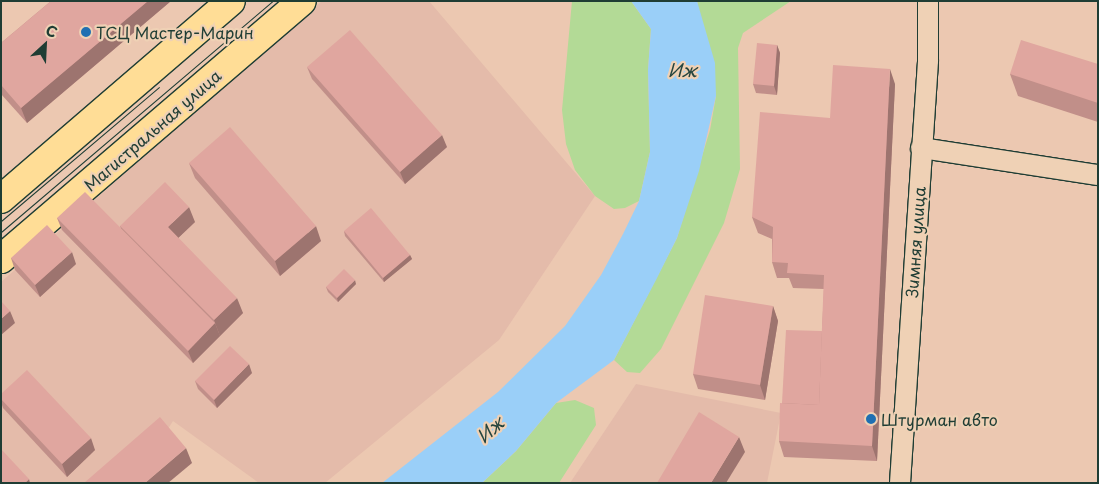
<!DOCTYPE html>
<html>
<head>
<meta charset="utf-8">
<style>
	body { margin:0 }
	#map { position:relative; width:1099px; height:484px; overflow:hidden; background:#ecc8b1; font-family:"Playpen Sans",sans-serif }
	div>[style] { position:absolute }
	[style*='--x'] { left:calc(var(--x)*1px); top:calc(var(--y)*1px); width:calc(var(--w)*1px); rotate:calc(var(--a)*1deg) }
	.built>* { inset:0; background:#e4bbaa }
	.green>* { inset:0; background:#b3da96 }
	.water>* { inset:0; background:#9acff8 }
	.roads { filter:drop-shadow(1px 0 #1f3d34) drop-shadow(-1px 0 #1f3d34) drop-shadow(0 1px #1f3d34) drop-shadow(0 -1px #1f3d34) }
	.minor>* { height:20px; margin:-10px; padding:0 10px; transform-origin:10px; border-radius:10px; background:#efd1b5 }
	.primary>* { height:28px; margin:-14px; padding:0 14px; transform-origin:14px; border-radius:14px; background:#ffdd96 }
	.tram>* { height:1px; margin:-0.5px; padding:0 0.5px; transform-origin:0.5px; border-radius:0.5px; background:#1f3d34 }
	.wall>* { inset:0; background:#c18f89 }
	.shaded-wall>* { inset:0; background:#9d746f }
	.building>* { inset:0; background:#e0a69f }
	.dots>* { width:14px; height:14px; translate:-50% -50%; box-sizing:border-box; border:2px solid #efd1b5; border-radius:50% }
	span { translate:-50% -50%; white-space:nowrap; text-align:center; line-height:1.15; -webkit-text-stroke:4.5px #efd1b5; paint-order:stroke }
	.poi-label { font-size:16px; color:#1f3d34 }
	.left { translate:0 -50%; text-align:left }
	.street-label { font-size:16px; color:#1f3d34 }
	.water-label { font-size:18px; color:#25443e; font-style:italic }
	.frame { position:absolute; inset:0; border:2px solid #1f3d34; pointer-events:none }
	.north { position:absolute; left:20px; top:20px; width:50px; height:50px; -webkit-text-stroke:4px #efd1b5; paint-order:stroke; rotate:25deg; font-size:14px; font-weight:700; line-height:20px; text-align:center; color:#1f3d34 }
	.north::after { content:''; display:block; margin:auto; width:18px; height:22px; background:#1f3d34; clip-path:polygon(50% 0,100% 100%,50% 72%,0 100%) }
</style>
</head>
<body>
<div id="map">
	<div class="built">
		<i style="clip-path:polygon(322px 1px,429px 1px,595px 196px,499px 340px,325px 483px,259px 483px,173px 421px,166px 432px,192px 463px,168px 483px,1px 483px,1px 282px)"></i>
		<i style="clip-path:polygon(636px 384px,781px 413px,767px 483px,570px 483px)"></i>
	</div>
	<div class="green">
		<i style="clip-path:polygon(572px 1px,631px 1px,651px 29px,648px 70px,650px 152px,639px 201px,625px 208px,614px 209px,595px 196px,575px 170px,566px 144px,562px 110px)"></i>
		<i style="clip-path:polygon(697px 1px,791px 1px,743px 33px,738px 48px,740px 169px,724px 223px,661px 349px,640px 373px,627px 372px,614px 360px,677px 238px,710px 130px,716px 96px)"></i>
		<i style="clip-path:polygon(575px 400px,594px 408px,596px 425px,559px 483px,482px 483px,516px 451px,556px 403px)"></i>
	</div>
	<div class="water">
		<i style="clip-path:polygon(631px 1px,697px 1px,715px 63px,716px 96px,699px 171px,677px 238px,656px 280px,614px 360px,556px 403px,516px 451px,482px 483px,382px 483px,498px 392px,565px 326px,601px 275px,623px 234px,639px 201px,650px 152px,648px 70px,651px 29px)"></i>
	</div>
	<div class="roads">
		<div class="minor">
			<i style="--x:921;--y:148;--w:179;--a:8.7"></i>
			<i style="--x:900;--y:483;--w:424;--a:-86.2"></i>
			<i style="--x:928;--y:60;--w:59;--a:-90"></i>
		</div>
		<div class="primary">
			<i style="--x:1;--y:199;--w:303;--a:-40.7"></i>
			<i style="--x:1;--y:259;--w:396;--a:-40.6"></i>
		</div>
	</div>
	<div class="tram">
		<i style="--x:1;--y:221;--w:207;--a:-40.3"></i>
		<i style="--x:1;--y:232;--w:356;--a:-40.4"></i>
	</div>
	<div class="wall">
		<i style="clip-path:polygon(51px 1px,171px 1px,27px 123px,1px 94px,1px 43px)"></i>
		<i style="clip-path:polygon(777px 45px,780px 53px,777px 95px,756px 93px,753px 84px)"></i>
		<i style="clip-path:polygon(1098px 64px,1098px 122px,1018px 96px,1010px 74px)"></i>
		<i style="clip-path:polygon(307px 67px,447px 147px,405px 184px,312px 79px)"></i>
		<i style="clip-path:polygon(895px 84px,877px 461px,784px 457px,779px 441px,782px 403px,822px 331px,824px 289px,793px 288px,789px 278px,777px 278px,772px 262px,772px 239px,758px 233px,752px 217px,830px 118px)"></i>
		<i style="clip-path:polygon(189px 163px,321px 241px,280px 276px,195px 178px)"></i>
		<i style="clip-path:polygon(57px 218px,121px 229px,120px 226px,195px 222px,178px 238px,243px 313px,193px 363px,62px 230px)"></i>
		<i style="clip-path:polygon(344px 231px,410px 255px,412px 259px,384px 282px,345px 236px)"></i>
		<i style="clip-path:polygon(11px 258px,76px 264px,40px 297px,15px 270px)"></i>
		<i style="clip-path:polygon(356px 284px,338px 302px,328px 292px,326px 287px)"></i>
		<i style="clip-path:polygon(773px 306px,778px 321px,765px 400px,698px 389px,693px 374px)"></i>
		<i style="clip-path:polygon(252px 373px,217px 408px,198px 389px,195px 381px)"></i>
		<i style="clip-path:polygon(1px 394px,95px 450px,67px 477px,3px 408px,1px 402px)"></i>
	</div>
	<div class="shaded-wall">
		<i style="clip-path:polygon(148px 1px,171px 1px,27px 123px,21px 108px)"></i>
		<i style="clip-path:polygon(777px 45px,780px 53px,777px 95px,774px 86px)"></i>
		<i style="clip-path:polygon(890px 69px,895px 84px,877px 461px,872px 446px)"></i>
		<i style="clip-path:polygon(442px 135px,447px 147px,405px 184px,400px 172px)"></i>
		<i style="clip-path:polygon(189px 207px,195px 222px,174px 242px,168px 227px)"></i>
		<i style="clip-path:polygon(316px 226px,321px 241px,280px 276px,275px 261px)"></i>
		<i style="clip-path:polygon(72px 252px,76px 264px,40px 297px,35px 285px)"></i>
		<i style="clip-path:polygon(410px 255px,412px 259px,384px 282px,383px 278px)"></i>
		<i style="clip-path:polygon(355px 280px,356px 284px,338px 302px,337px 298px)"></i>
		<i style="clip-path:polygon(237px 298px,243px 313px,220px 336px,214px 320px)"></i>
		<i style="clip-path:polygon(773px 306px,778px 321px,765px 400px,760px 385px)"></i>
		<i style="clip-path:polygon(10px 311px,15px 323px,1px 335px,1px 319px)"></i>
		<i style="clip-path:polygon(215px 323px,220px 336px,193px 363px,188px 351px)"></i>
		<i style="clip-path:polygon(249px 364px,252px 373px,217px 408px,214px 400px)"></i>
		<i style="clip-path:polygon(739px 437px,745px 452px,726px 483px,711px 483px)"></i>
		<i style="clip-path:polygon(91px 438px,95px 450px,67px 477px,62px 464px)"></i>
		<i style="clip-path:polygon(186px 448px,192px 463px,168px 483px,145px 483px)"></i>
		<i style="clip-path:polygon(29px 479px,30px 483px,25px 483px)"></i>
	</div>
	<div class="building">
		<i style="clip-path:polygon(51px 1px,148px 1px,21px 108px,1px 85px,1px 43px)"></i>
		<i style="clip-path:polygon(350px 30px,442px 135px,400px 172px,307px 67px)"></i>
		<i style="clip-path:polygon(1021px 40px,1098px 64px,1098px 103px,1010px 74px)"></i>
		<i style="clip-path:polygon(757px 43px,777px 45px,774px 86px,753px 84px)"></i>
		<i style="clip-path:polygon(833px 65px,890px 69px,872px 446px,779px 441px,780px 403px,819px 405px,824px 275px,787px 273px,788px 263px,772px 262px,773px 227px,752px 217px,760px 112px,830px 118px)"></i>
		<i style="clip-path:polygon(230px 127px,316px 226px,275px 261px,189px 163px)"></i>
		<i style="clip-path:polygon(165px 182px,189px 207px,168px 227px,237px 298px,214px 320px,120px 226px)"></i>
		<i style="clip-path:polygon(85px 192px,215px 323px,188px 351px,57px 218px)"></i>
		<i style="clip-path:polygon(371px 208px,410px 255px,383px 278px,344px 231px)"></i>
		<i style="clip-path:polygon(47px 225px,72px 252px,35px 285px,11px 258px)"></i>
		<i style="clip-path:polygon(344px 269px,355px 280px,337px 298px,326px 287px)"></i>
		<i style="clip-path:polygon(705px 295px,773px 306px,760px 385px,693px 374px)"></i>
		<i style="clip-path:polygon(1px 301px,10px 311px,1px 319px)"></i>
		<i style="clip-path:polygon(786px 330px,822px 331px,819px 405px,782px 403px)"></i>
		<i style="clip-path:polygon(230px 346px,249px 364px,214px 400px,195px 381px)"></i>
		<i style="clip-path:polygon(27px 370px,91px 438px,62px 464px,1px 399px,1px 394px)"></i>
		<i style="clip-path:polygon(699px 412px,739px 437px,711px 483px,657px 483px)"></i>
		<i style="clip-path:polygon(160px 417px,186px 448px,145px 483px,84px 483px)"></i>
		<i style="clip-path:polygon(1px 449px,29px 479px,25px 483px,1px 483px)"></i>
	</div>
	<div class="dots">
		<i style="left:86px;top:32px;background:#1f6fb2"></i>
		<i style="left:871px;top:419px;background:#1f6fb2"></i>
	</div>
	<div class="poi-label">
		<span class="left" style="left:96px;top:32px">ТСЦ Мастер-Марин</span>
		<span class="left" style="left:881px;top:419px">Штурман авто</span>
	</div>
	<div class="street-label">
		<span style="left:152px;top:130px;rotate:-41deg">Магистральная улица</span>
		<span style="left:915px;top:242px;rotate:-86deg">Зимняя улица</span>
	</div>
	<div class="water-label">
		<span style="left:682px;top:70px">Иж</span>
		<span style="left:490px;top:430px;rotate:-42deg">Иж</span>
	</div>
	<div class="frame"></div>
	<div class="north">С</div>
</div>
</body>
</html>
